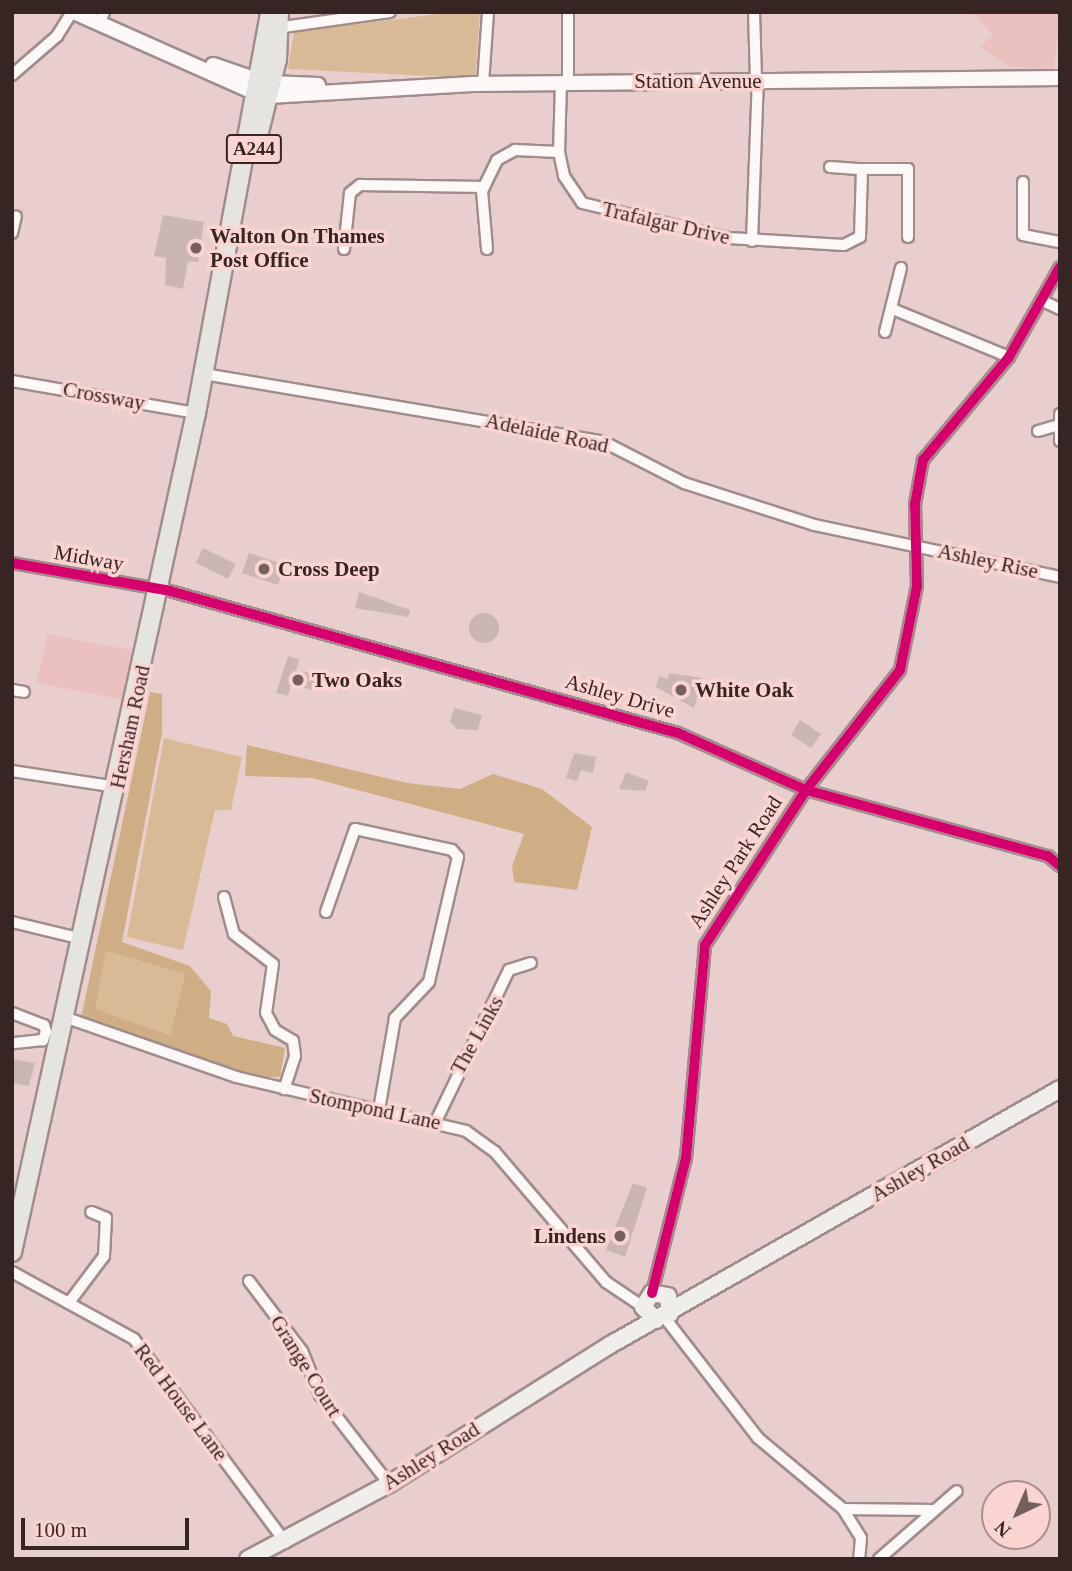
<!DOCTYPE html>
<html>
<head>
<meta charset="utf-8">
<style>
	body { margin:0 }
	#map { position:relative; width:1072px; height:1571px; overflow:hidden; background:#e8cecc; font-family:"Times New Roman",serif }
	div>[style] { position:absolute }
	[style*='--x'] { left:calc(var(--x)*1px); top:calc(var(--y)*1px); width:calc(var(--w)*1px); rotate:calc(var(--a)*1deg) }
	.built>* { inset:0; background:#ebc1bf }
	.green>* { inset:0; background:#d9ba96 }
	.forest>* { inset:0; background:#cfae85 }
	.building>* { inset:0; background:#cbb6b5 }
	.round { border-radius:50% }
	.roads { filter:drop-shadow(2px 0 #a08d8b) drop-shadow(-2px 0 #a08d8b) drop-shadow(0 2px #a08d8b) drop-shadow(0 -2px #a08d8b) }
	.minor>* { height:10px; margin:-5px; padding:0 5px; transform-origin:5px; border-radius:5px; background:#fcf8f7 }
	.tertiary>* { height:14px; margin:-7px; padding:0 7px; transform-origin:7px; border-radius:7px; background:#fcf8f7 }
	.secondary>* { height:16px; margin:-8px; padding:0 8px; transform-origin:8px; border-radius:8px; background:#f0eeeb }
	.primary>* { height:18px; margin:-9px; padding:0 9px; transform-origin:9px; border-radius:9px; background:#e5e4e0 }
	.cycleway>* { height:10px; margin:-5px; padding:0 5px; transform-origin:5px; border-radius:5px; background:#d6006c }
	.dots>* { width:19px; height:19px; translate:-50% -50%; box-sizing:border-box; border:4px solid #fad4d1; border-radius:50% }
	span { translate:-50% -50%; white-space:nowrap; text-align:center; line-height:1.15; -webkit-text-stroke:7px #fad4d1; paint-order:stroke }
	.shield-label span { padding:2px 5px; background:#fad4d1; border:2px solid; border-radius:5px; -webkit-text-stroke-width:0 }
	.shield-label { font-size:19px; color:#372524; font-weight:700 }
	.street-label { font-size:21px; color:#372524 }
	.poi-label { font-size:21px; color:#372524; font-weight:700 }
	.left { translate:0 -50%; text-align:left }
	.right { translate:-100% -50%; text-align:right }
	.frame { position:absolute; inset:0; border:14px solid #372524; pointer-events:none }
	.north { position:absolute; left:981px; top:1480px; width:70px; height:70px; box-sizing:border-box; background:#fad4d1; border:2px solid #ac8e8c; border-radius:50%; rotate:224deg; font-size:19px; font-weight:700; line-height:28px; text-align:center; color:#372524 }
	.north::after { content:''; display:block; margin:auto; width:24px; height:32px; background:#75605f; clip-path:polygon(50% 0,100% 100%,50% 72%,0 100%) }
	.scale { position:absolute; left:21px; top:1518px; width:168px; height:32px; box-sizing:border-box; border:4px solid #372524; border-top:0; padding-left:9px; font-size:21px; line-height:24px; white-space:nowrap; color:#372524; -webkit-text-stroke:5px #fad4d1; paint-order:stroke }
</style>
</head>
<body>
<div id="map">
	<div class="built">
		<i style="clip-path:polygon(972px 12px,1060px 12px,1054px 70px,1008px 66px,980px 47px,993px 35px)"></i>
		<i style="clip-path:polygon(47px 634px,136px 651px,125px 700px,37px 683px)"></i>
	</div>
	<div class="green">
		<i style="clip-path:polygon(455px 12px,480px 12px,475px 78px,288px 69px,294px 32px)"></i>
		<i style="clip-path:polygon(164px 738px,242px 757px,231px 810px,215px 810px,183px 950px,127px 937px)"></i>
		<i style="clip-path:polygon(106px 951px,185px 974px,170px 1035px,94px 1009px)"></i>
	</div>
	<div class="forest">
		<i style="clip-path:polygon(evenodd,150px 692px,162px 694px,162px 733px,122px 942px,190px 966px,211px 991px,209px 1018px,227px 1024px,233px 1036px,285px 1048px,280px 1077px,236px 1077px,80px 1023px,150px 692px,106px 951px,185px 974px,170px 1035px,95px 1009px,106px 951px)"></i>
		<i style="clip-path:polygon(247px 745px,407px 783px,460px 789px,493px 774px,542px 789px,592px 827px,577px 890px,514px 882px,512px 866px,524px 834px,312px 778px,245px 776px)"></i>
	</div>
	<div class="building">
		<i style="clip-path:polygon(163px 215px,204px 222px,198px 262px,188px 261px,183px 289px,165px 285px,166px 258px,154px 256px)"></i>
		<i style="clip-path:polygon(203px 548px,236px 564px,228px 579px,196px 563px)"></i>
		<i style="clip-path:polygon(249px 553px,285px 565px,278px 585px,242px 573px)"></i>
		<i style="clip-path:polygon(359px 592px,410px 610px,408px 617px,355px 608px)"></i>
		<i class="round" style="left:469px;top:613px;width:30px;height:30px"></i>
		<i style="clip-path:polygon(288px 656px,299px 659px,296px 670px,317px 675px,314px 690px,291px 685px,288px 696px,276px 693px)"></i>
		<i style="clip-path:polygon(669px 673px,702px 678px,694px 708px,656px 687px,659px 676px,668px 679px)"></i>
		<i style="clip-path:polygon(454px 708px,482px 715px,478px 730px,457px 729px,450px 722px)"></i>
		<i style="clip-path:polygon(800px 720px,821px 734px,811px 748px,791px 735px)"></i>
		<i style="clip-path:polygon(574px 753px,596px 757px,593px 773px,581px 770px,577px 781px,566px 778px)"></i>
		<i style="clip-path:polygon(626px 772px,649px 781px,645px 791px,619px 789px)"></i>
		<i style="clip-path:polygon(12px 1059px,35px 1063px,29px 1086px,12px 1083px)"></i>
		<i style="clip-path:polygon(633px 1183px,647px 1188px,625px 1257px,606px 1250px)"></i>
	</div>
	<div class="roads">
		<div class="minor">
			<i style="--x:568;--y:12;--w:70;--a:90"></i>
			<i style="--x:754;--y:12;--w:69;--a:88.3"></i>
			<i style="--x:100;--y:23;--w:12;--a:-70"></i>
			<i style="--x:276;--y:28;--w:115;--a:-8"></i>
			<i style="--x:12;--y:75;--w:60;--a:-40.9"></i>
			<i style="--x:57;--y:36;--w:28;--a:-58"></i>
			<i style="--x:561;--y:82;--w:70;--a:91.6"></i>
			<i style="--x:559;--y:152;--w:25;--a:78"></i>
			<i style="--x:564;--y:176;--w:32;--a:56"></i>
			<i style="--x:582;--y:203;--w:151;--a:13.4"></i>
			<i style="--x:729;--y:238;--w:115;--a:3.5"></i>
			<i style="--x:844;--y:245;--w:18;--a:-27"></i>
			<i style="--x:860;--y:237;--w:68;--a:-88.3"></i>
			<i style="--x:862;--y:169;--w:46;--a:0"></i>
			<i style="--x:908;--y:169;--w:68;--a:90"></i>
			<i style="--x:483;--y:84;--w:72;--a:-86"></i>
			<i style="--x:830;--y:167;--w:32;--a:4"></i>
			<i style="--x:1023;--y:182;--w:53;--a:90"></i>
			<i style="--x:1023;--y:235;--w:38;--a:11"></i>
			<i style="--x:12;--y:233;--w:17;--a:-77"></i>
			<i style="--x:752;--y:241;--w:160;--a:-87.9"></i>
			<i style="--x:344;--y:249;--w:56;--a:-83.9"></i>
			<i style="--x:350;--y:193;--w:13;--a:-39"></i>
			<i style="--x:360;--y:185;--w:124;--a:0.9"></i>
			<i style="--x:487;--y:249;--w:58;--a:-94.9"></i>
			<i style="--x:482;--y:191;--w:34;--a:-64"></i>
			<i style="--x:497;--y:160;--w:21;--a:-29"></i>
			<i style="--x:515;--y:150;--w:44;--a:2.6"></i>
			<i style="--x:1045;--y:302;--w:17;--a:25"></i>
			<i style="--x:895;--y:310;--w:123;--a:22.4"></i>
			<i style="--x:885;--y:332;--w:66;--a:-76"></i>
			<i style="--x:204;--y:374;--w:404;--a:9.6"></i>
			<i style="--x:602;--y:441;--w:92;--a:27.1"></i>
			<i style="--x:684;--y:483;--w:137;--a:17.9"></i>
			<i style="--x:814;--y:525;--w:251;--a:11.9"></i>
			<i style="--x:12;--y:381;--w:187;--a:9.9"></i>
			<i style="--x:1060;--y:414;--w:27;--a:90"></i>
			<i style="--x:1038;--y:431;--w:19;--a:-16"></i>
			<i style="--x:12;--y:563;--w:160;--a:10"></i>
			<i style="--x:170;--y:591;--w:527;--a:15.62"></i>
			<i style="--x:678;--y:733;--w:140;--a:24"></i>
			<i style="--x:806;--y:790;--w:251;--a:15.3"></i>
			<i style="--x:1048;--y:856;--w:16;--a:40"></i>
			<i style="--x:12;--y:690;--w:12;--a:9"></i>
			<i style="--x:12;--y:771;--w:106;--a:8.7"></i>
			<i style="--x:224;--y:897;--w:38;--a:75"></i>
			<i style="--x:234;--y:934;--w:49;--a:37.6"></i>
			<i style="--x:273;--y:964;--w:49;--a:98.1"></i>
			<i style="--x:266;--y:1013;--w:19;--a:62"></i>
			<i style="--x:275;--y:1030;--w:21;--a:31"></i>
			<i style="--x:293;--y:1041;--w:15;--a:82"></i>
			<i style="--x:295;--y:1056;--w:35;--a:108"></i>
			<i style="--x:326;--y:912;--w:88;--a:-70.7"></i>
			<i style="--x:355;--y:829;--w:99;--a:12.2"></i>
			<i style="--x:452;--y:850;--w:9;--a:49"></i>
			<i style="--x:458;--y:857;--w:128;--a:103.1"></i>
			<i style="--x:429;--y:982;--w:50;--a:133.4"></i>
			<i style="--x:395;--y:1018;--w:93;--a:99.9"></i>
			<i style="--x:12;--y:922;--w:73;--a:13.5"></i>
			<i style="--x:12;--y:1013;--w:34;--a:21"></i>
			<i style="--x:44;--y:1025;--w:7;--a:74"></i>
			<i style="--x:46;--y:1032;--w:9;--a:111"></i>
			<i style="--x:43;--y:1040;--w:31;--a:174"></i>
			<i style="--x:67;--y:1018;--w:179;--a:19.2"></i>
			<i style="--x:236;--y:1077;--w:236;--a:13.2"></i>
			<i style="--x:466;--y:1131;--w:36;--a:36"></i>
			<i style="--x:495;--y:1152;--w:171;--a:49.5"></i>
			<i style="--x:606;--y:1282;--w:45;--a:34"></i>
			<i style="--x:436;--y:1121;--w:168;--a:-64.2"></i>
			<i style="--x:509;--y:970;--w:23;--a:-18"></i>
			<i style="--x:12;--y:1272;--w:139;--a:28.8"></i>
			<i style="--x:134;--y:1339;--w:254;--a:53.3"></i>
			<i style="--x:249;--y:1281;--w:88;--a:52.9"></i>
			<i style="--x:302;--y:1351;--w:48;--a:67.8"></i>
			<i style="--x:320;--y:1395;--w:113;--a:52.2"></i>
			<i style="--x:652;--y:1293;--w:139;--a:-75.9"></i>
			<i style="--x:686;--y:1158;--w:214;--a:-84.9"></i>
			<i style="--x:705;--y:945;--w:185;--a:-56.9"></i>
			<i style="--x:806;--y:790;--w:152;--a:-51.9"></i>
			<i style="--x:900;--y:670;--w:86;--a:-78.6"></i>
			<i style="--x:917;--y:586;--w:82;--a:-91.4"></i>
			<i style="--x:915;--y:504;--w:45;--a:-79.7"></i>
			<i style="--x:923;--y:460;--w:134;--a:-50.1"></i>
			<i style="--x:1009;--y:357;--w:103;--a:-60.5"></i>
			<i style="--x:71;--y:1300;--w:55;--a:-53.1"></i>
			<i style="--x:104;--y:1256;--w:38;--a:-87"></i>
			<i style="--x:106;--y:1218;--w:16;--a:-158"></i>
			<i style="--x:665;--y:1318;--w:152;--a:52.2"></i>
			<i style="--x:758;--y:1438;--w:111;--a:39.9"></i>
			<i style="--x:843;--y:1509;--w:91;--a:0.6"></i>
			<i style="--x:843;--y:1509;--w:34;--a:58"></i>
			<i style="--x:861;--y:1538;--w:21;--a:95"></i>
			<i style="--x:879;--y:1559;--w:103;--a:-41.1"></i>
		</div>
		<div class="tertiary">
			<i style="--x:74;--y:12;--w:201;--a:24"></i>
			<i style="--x:213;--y:65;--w:50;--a:18.8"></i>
			<i style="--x:271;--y:83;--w:47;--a:2.4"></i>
			<i style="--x:269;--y:96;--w:204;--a:-3.4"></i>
			<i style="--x:473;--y:84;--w:587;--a:-0.59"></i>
		</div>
		<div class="secondary">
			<i style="--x:656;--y:1320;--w:18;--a:-135"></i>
			<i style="--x:643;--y:1307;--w:17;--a:-57"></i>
			<i style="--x:652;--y:1293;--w:16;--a:11"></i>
			<i style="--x:668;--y:1296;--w:18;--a:84"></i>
			<i style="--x:248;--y:1559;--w:160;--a:-28"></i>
			<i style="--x:389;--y:1484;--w:261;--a:-32.2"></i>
			<i style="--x:610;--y:1345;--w:518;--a:-29.64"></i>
		</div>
		<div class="primary">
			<i style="--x:254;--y:152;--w:96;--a:-76.1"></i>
			<i style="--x:277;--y:59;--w:47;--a:-87.6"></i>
			<i style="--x:12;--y:1252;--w:859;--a:-77.63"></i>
			<i style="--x:196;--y:413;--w:408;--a:-79.5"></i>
		</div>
	</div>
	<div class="cycleway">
		<i style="--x:12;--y:563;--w:160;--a:10"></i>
		<i style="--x:170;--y:591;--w:527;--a:15.62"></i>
		<i style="--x:678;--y:733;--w:140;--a:24"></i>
		<i style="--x:806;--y:790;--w:251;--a:15.3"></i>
		<i style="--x:1048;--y:856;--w:16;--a:40"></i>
		<i style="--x:652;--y:1293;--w:139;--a:-75.9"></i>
		<i style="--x:686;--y:1158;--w:214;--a:-84.9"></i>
		<i style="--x:705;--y:945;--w:185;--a:-56.9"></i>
		<i style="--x:806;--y:790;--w:152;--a:-51.9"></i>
		<i style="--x:900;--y:670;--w:86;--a:-78.6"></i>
		<i style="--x:917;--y:586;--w:82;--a:-91.4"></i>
		<i style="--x:915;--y:504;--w:45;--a:-79.7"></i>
		<i style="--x:923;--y:460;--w:134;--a:-50.1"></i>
		<i style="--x:1009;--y:357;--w:103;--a:-60.5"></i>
	</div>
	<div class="dots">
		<i style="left:196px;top:248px;background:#75605f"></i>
		<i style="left:264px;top:569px;background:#75605f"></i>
		<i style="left:298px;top:680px;background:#75605f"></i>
		<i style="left:681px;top:690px;background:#75605f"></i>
		<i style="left:620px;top:1236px;background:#75605f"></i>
	</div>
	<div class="shield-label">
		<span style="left:254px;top:149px">A244</span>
	</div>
	<div class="street-label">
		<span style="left:698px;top:81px">Station Avenue</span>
		<span style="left:666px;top:223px;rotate:13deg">Trafalgar Drive</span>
		<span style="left:104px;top:396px;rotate:10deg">Crossway</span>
		<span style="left:547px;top:433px;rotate:12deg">Adelaide Road</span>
		<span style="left:89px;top:558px;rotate:10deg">Midway</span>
		<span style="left:988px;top:561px;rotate:12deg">Ashley Rise</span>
		<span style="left:620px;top:696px;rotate:16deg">Ashley Drive</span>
		<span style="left:130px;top:727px;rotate:-78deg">Hersham Road</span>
		<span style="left:735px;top:862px;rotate:-57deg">Ashley Park Road</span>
		<span style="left:477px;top:1035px;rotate:-61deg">The Links</span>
		<span style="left:375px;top:1109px;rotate:12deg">Stompond Lane</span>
		<span style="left:920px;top:1169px;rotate:-30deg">Ashley Road</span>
		<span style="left:306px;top:1366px;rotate:58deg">Grange Court</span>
		<span style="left:181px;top:1402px;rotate:53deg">Red House Lane</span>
		<span style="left:431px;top:1456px;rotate:-32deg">Ashley Road</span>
	</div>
	<div class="poi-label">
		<span class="left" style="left:210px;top:248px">Walton On Thames<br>Post Office</span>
		<span class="left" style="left:278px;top:569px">Cross Deep</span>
		<span class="left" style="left:312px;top:680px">Two Oaks</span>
		<span class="left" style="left:695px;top:690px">White Oak</span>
		<span class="right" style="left:606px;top:1236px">Lindens</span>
	</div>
	<div class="frame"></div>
	<div class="north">N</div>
	<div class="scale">100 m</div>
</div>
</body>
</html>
